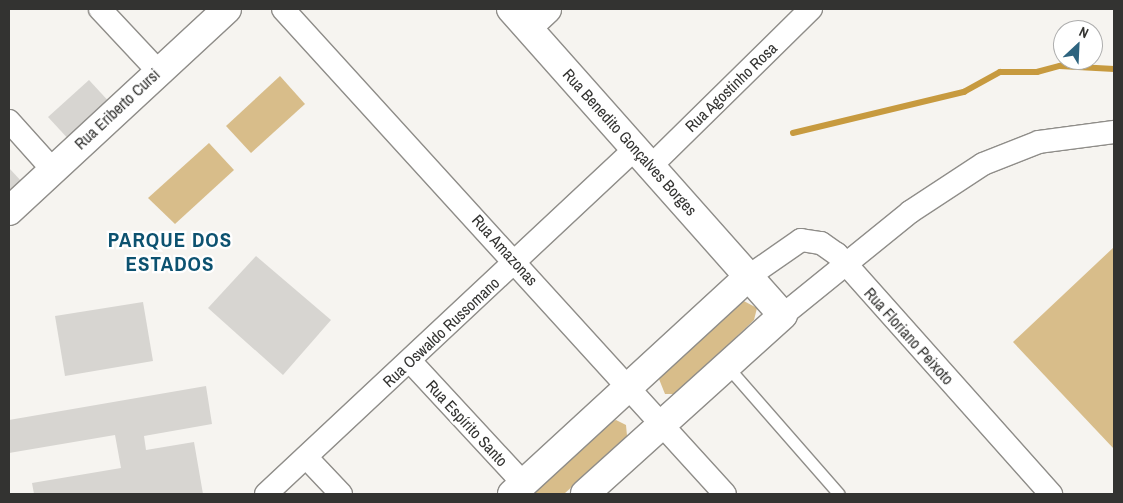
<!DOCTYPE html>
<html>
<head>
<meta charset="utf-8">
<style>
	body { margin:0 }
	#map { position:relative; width:1123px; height:503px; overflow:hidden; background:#f6f4f0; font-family:"Archivo Narrow",sans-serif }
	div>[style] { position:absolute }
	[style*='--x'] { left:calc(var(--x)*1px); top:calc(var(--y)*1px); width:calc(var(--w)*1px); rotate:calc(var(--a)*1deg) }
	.green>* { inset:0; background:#d8bd8a }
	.stream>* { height:5.5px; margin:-2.75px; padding:0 2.75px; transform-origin:2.75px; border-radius:2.75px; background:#c79a3f }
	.building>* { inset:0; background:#d7d5d1 }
	.roads { filter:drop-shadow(1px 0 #8f8d89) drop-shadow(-1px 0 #8f8d89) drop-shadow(0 1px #8f8d89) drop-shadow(0 -1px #8f8d89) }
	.lane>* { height:11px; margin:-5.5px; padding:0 5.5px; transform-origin:5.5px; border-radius:5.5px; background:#fff }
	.street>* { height:22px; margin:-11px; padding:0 11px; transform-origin:11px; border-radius:11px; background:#fff }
	.secondary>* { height:28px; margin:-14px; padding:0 14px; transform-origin:14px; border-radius:14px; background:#fff }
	span { translate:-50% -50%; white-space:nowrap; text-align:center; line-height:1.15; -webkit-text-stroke:4.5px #fff; paint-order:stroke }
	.street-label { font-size:16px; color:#333331 }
	.district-label { font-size:21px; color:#0d5270; font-weight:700; letter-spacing:1px }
	.frame { position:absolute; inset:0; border:10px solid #333331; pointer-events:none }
	.north { position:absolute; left:1053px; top:20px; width:50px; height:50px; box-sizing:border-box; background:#fff; border:1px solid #adadad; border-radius:50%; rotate:25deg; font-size:14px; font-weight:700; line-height:20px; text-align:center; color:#333331 }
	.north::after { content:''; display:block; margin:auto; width:18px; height:22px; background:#2e647f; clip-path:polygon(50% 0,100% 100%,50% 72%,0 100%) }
</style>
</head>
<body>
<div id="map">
	<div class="green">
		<i style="clip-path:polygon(280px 76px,305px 104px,251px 153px,226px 126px)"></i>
		<i style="clip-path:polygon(209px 143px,234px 170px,175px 224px,148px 198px)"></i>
		<i style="clip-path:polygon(1114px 247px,1114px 449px,1013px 342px)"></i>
		<i style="clip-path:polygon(740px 299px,757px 308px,754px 320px,677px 394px,665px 394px,659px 379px)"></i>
		<i style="clip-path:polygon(616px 420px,626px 425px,627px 436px,564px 494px,529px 494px,604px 425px)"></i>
	</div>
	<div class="stream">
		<i style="--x:793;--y:133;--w:176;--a:-13.5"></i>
		<i style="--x:964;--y:92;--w:41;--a:-29.1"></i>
		<i style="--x:1000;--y:72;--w:37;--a:0"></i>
		<i style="--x:1037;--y:72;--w:24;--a:-15"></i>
		<i style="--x:1060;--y:66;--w:54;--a:3.2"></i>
	</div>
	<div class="building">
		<i style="clip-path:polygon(89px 80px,113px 106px,72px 143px,48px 117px)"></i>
		<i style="clip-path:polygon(9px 168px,23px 183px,9px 196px)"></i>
		<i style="clip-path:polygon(256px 256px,331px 320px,283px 375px,208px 308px)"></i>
		<i style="clip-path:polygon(143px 302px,153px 361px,65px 376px,55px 316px)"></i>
		<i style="clip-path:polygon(206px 386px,212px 424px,144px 436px,146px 450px,194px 442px,203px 494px,34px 494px,32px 483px,121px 468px,115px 435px,9px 453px,9px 420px)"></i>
	</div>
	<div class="roads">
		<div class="lane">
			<i style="--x:726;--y:365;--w:171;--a:48.8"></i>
		</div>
		<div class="street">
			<i style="--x:100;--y:9;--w:83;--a:46.9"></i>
			<i style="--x:283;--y:9;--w:656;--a:47.66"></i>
			<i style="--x:9;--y:121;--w:66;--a:48.1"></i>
			<i style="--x:652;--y:165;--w:223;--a:-44.5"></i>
			<i style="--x:749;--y:276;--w:63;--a:-34.7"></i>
			<i style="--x:801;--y:240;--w:20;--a:9"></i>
			<i style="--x:821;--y:243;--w:19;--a:35"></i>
			<i style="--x:837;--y:254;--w:322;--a:48.3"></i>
			<i style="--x:783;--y:315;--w:164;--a:-39"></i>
			<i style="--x:910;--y:212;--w:87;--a:-33.3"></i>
			<i style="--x:983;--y:164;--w:60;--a:-21.4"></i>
			<i style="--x:1039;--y:142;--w:76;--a:-7.6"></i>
			<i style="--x:410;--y:361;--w:168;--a:47.2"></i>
			<i style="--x:306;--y:457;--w:51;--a:46.6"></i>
			<i style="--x:266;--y:494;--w:508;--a:-43.09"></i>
		</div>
		<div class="secondary">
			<i style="--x:511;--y:9;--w:409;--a:48.4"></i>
			<i style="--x:783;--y:315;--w:267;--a:137.9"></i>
			<i style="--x:528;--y:27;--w:26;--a:-43"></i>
			<i style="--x:9;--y:211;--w:297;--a:-42.8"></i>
			<i style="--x:512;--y:494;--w:322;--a:-42.6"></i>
		</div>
	</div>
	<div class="street-label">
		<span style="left:731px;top:87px;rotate:-44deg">Rua Agostinho Rosa</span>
		<span style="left:117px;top:109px;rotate:-43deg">Rua Eriberto Cursi</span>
		<span style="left:630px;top:142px;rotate:48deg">Rua Benedito Gonçalves Borges</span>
		<span style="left:505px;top:250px;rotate:48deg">Rua Amazonas</span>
		<span style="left:441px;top:332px;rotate:-43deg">Rua Oswaldo Russomano</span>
		<span style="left:909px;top:336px;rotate:48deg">Rua Floriano Peixoto</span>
		<span style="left:467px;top:423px;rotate:47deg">Rua Espírito Santo</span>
	</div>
	<div class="district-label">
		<span style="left:170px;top:252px">PARQUE DOS<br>ESTADOS</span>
	</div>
	<div class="frame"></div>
	<div class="north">N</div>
</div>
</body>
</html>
